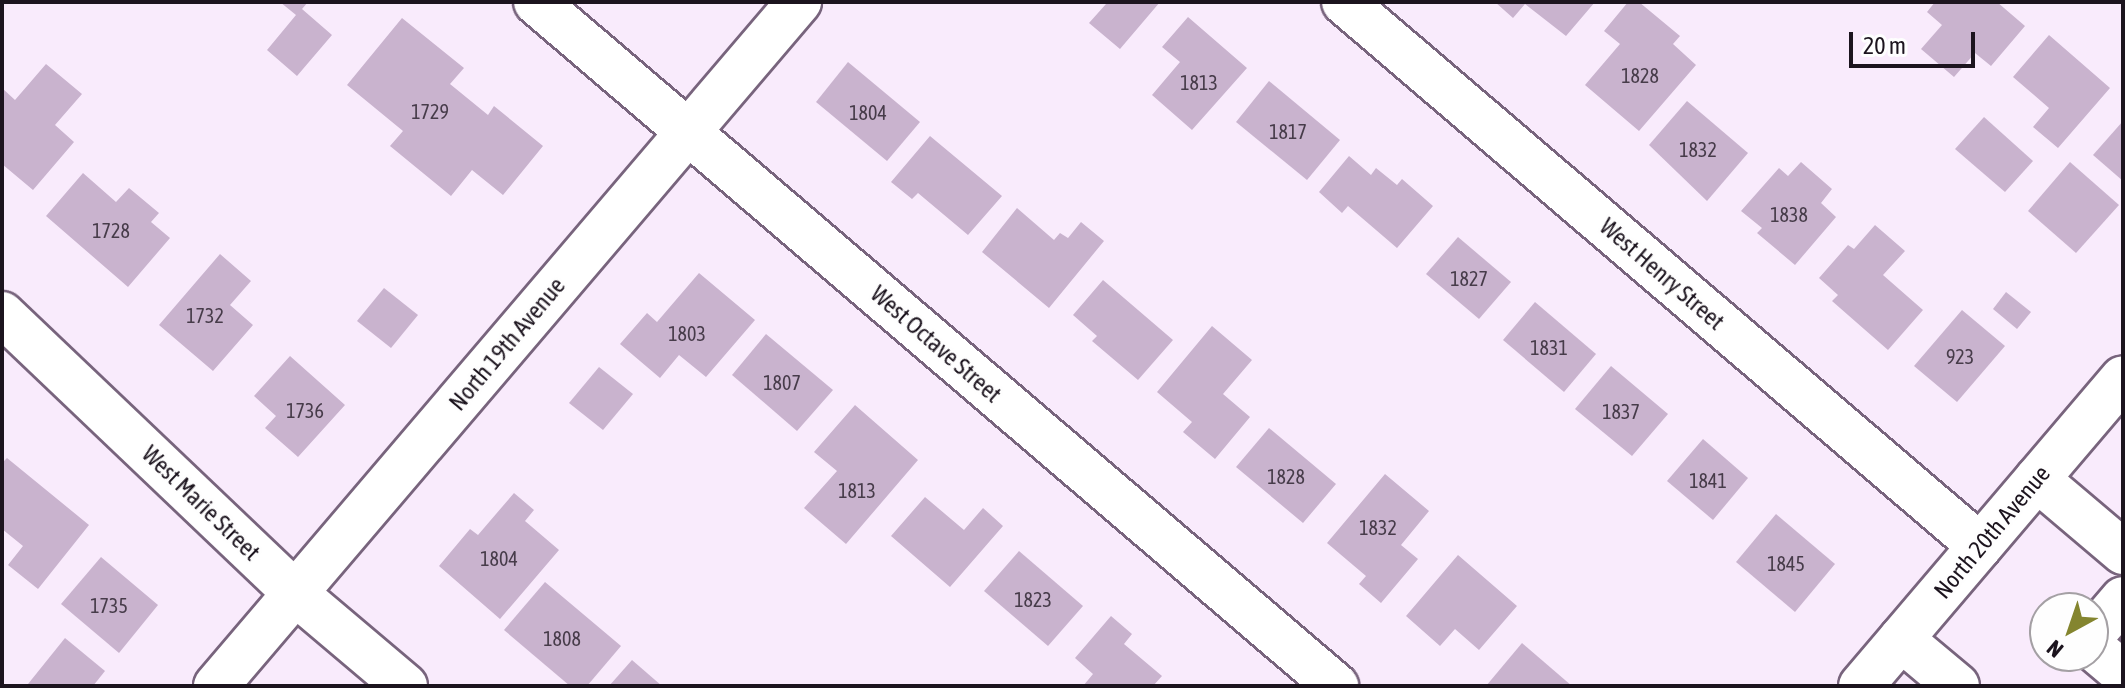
<!DOCTYPE html>
<html>
<head>
<meta charset="utf-8">
<style>
	body { margin:0 }
	#map { position:relative; width:2125px; height:688px; overflow:hidden; background:#f9ebfc; font-family:"Asap Condensed",sans-serif }
	div>[style] { position:absolute }
	[style*='--x'] { left:calc(var(--x)*1px); top:calc(var(--y)*1px); width:calc(var(--w)*1px); rotate:calc(var(--a)*1deg) }
	.building>* { inset:0; background:#c9b3ce }
	.roads { filter:drop-shadow(2px 0 #78647d) drop-shadow(-2px 0 #78647d) drop-shadow(0 2px #78647d) drop-shadow(0 -2px #78647d) }
	.minor>* { height:44px; margin:-22px; padding:0 22px; transform-origin:22px; border-radius:22px; background:#fff }
	.major>* { height:44px; margin:-22px; padding:0 22px; transform-origin:22px; border-radius:22px; background:#fff }
	span { translate:-50% -50%; white-space:nowrap; text-align:center; line-height:1.15; -webkit-text-stroke:6px #fefefe; paint-order:stroke }
	.number-label { font-size:20px; color:#473c4a }
	.number-label span { -webkit-text-stroke-width:0 }
	.street-label { font-size:24px; color:#1c141e }
	.frame { position:absolute; inset:0; border:4px solid #1c141e; pointer-events:none }
	.north { position:absolute; left:2029px; top:592px; width:80px; height:80px; box-sizing:border-box; background:#fefefe; border:2px solid #a4a0a4; border-radius:50%; rotate:220deg; font-size:22px; font-weight:700; line-height:32px; text-align:center; color:#1c141e }
	.north::after { content:''; display:block; margin:auto; width:28px; height:36px; background:#84852f; clip-path:polygon(50% 0,100% 100%,50% 72%,0 100%) }
	.scale { position:absolute; left:1849px; top:32px; width:126px; height:36px; box-sizing:border-box; border:4px solid #1c141e; border-top:0; padding-left:10px; font-size:24px; line-height:28px; white-space:nowrap; color:#1c141e; -webkit-text-stroke:6px #fefefe; paint-order:stroke }
</style>
</head>
<body>
<div id="map">
	<div class="building">
		<i style="clip-path:polygon(280px 2px,308px 2px,302px 9px,332px 35px,297px 76px,267px 50px,296px 15px)"></i>
		<i style="clip-path:polygon(1103px 2px,1160px 2px,1120px 49px,1089px 23px,1106px 4px)"></i>
		<i style="clip-path:polygon(1495px 2px,1595px 2px,1566px 36px,1525px 4px,1513px 18px)"></i>
		<i style="clip-path:polygon(1628px 2px,1639px 2px,1680px 36px,1673px 44px,1696px 65px,1639px 131px,1585px 85px,1620px 44px,1604px 31px)"></i>
		<i style="clip-path:polygon(1935px 2px,1997px 2px,2025px 26px,1991px 66px,1975px 53px,1954px 77px,1921px 49px,1942px 25px,1927px 12px)"></i>
		<i style="clip-path:polygon(1188px 17px,1247px 68px,1192px 130px,1152px 95px,1180px 62px,1162px 47px)"></i>
		<i style="clip-path:polygon(402px 18px,464px 68px,450px 84px,488px 115px,494px 106px,543px 146px,503px 195px,472px 170px,451px 196px,390px 146px,403px 131px,347px 85px)"></i>
		<i style="clip-path:polygon(2049px 35px,2110px 88px,2058px 148px,2033px 127px,2049px 108px,2013px 77px)"></i>
		<i style="clip-path:polygon(848px 62px,920px 122px,887px 161px,816px 102px)"></i>
		<i style="clip-path:polygon(46px 64px,82px 94px,55px 125px,74px 142px,33px 190px,2px 164px,2px 88px,15px 100px)"></i>
		<i style="clip-path:polygon(1269px 81px,1340px 140px,1307px 180px,1236px 122px)"></i>
		<i style="clip-path:polygon(1687px 101px,1748px 153px,1707px 201px,1649px 145px)"></i>
		<i style="clip-path:polygon(1984px 117px,2033px 161px,2005px 192px,1955px 149px)"></i>
		<i style="clip-path:polygon(2123px 121px,2123px 181px,2093px 155px)"></i>
		<i style="clip-path:polygon(930px 136px,1002px 196px,968px 235px,918px 193px,912px 199px,891px 182px)"></i>
		<i style="clip-path:polygon(1349px 156px,1371px 175px,1376px 168px,1397px 185px,1402px 179px,1433px 206px,1397px 248px,1348px 206px,1342px 213px,1319px 192px)"></i>
		<i style="clip-path:polygon(1801px 162px,1832px 189px,1821px 203px,1836px 217px,1795px 265px,1757px 233px,1762px 228px,1741px 211px,1779px 168px,1788px 176px)"></i>
		<i style="clip-path:polygon(2070px 162px,2119px 205px,2076px 253px,2028px 211px)"></i>
		<i style="clip-path:polygon(83px 173px,116px 202px,129px 188px,159px 213px,151px 222px,170px 238px,128px 287px,46px 216px)"></i>
		<i style="clip-path:polygon(1017px 208px,1054px 240px,1060px 233px,1068px 238px,1081px 222px,1104px 241px,1049px 308px,982px 252px)"></i>
		<i style="clip-path:polygon(1875px 225px,1905px 251px,1883px 275px,1923px 310px,1888px 350px,1832px 301px,1838px 295px,1819px 278px,1848px 245px,1854px 249px)"></i>
		<i style="clip-path:polygon(1458px 237px,1511px 282px,1479px 319px,1426px 274px)"></i>
		<i style="clip-path:polygon(220px 254px,251px 281px,230px 305px,253px 325px,213px 371px,159px 325px)"></i>
		<i style="clip-path:polygon(699px 273px,755px 320px,706px 377px,679px 355px,660px 378px,620px 344px,647px 313px,657px 322px)"></i>
		<i style="clip-path:polygon(1103px 280px,1173px 340px,1138px 380px,1092px 341px,1097px 336px,1073px 315px)"></i>
		<i style="clip-path:polygon(384px 288px,418px 315px,391px 348px,357px 321px)"></i>
		<i style="clip-path:polygon(2006px 292px,2031px 312px,2017px 329px,1993px 309px)"></i>
		<i style="clip-path:polygon(1535px 302px,1596px 354px,1564px 392px,1503px 340px)"></i>
		<i style="clip-path:polygon(1962px 310px,2005px 346px,1957px 402px,1914px 366px)"></i>
		<i style="clip-path:polygon(1212px 326px,1252px 360px,1223px 394px,1250px 417px,1215px 459px,1183px 432px,1192px 422px,1157px 392px)"></i>
		<i style="clip-path:polygon(766px 334px,833px 390px,797px 431px,732px 375px)"></i>
		<i style="clip-path:polygon(290px 356px,345px 405px,298px 457px,265px 428px,276px 416px,254px 396px)"></i>
		<i style="clip-path:polygon(1611px 366px,1668px 414px,1632px 456px,1575px 409px)"></i>
		<i style="clip-path:polygon(599px 367px,633px 394px,603px 430px,569px 403px)"></i>
		<i style="clip-path:polygon(855px 405px,918px 460px,846px 544px,804px 508px,837px 471px,814px 452px)"></i>
		<i style="clip-path:polygon(1269px 428px,1336px 484px,1303px 523px,1236px 467px)"></i>
		<i style="clip-path:polygon(1703px 439px,1748px 478px,1713px 520px,1667px 481px)"></i>
		<i style="clip-path:polygon(7px 458px,89px 525px,38px 589px,8px 565px,23px 546px,2px 529px,2px 463px)"></i>
		<i style="clip-path:polygon(1385px 474px,1429px 511px,1401px 545px,1418px 559px,1381px 603px,1359px 584px,1366px 576px,1327px 543px)"></i>
		<i style="clip-path:polygon(514px 493px,534px 510px,525px 521px,559px 550px,500px 619px,439px 566px,470px 529px,478px 535px)"></i>
		<i style="clip-path:polygon(925px 497px,964px 530px,983px 508px,1003px 526px,950px 587px,891px 536px)"></i>
		<i style="clip-path:polygon(1776px 514px,1835px 564px,1795px 612px,1736px 562px)"></i>
		<i style="clip-path:polygon(1019px 551px,1083px 606px,1048px 646px,984px 591px)"></i>
		<i style="clip-path:polygon(1458px 555px,1517px 606px,1479px 650px,1455px 629px,1440px 646px,1406px 616px)"></i>
		<i style="clip-path:polygon(101px 557px,158px 605px,119px 653px,61px 604px)"></i>
		<i style="clip-path:polygon(545px 582px,621px 646px,587px 686px,570px 686px,504px 630px)"></i>
		<i style="clip-path:polygon(1111px 616px,1132px 634px,1124px 644px,1162px 676px,1153px 686px,1083px 686px,1093px 674px,1075px 658px)"></i>
		<i style="clip-path:polygon(65px 638px,105px 671px,93px 686px,30px 686px,28px 684px)"></i>
		<i style="clip-path:polygon(1522px 643px,1572px 686px,1486px 686px)"></i>
		<i style="clip-path:polygon(632px 660px,662px 686px,609px 686px)"></i>
	</div>
	<div class="roads">
		<div class="minor">
			<i style="--x:536;--y:2;--w:1053;--a:40.53"></i>
			<i style="--x:1344;--y:2;--w:837;--a:40.54"></i>
			<i style="--x:2;--y:314;--w:405;--a:43.6"></i>
			<i style="--x:295;--y:593;--w:144;--a:40.2"></i>
			<i style="--x:2037;--y:479;--w:113;--a:40.3"></i>
			<i style="--x:2093;--y:634;--w:46;--a:-49.4"></i>
			<i style="--x:1901;--y:639;--w:73;--a:40"></i>
			<i style="--x:2093;--y:648;--w:39;--a:40"></i>
			<i style="--x:216;--y:686;--w:899;--a:-49.56"></i>
		</div>
		<div class="major">
			<i style="--x:1861;--y:686;--w:404;--a:-49.6"></i>
		</div>
	</div>
	<div class="number-label">
		<span style="left:1640px;top:75px">1828</span>
		<span style="left:1199px;top:82px">1813</span>
		<span style="left:430px;top:111px">1729</span>
		<span style="left:868px;top:112px">1804</span>
		<span style="left:1288px;top:131px">1817</span>
		<span style="left:1698px;top:149px">1832</span>
		<span style="left:1789px;top:214px">1838</span>
		<span style="left:111px;top:230px">1728</span>
		<span style="left:1469px;top:278px">1827</span>
		<span style="left:205px;top:315px">1732</span>
		<span style="left:687px;top:333px">1803</span>
		<span style="left:1549px;top:347px">1831</span>
		<span style="left:1960px;top:356px">923</span>
		<span style="left:782px;top:382px">1807</span>
		<span style="left:305px;top:410px">1736</span>
		<span style="left:1621px;top:411px">1837</span>
		<span style="left:1286px;top:476px">1828</span>
		<span style="left:1708px;top:480px">1841</span>
		<span style="left:857px;top:490px">1813</span>
		<span style="left:1378px;top:527px">1832</span>
		<span style="left:499px;top:558px">1804</span>
		<span style="left:1786px;top:563px">1845</span>
		<span style="left:1033px;top:599px">1823</span>
		<span style="left:109px;top:605px">1735</span>
		<span style="left:562px;top:638px">1808</span>
	</div>
	<div class="street-label">
		<span style="left:1662px;top:274px;rotate:41deg">West Henry Street</span>
		<span style="left:507px;top:344px;rotate:-50deg">North 19th Avenue</span>
		<span style="left:936px;top:344px;rotate:41deg">West Octave Street</span>
		<span style="left:201px;top:503px;rotate:44deg">West Marie Street</span>
		<span style="left:1992px;top:532px;rotate:-50deg">North 20th Avenue</span>
	</div>
	<div class="frame"></div>
	<div class="north">N</div>
	<div class="scale">20 m</div>
</div>
</body>
</html>
